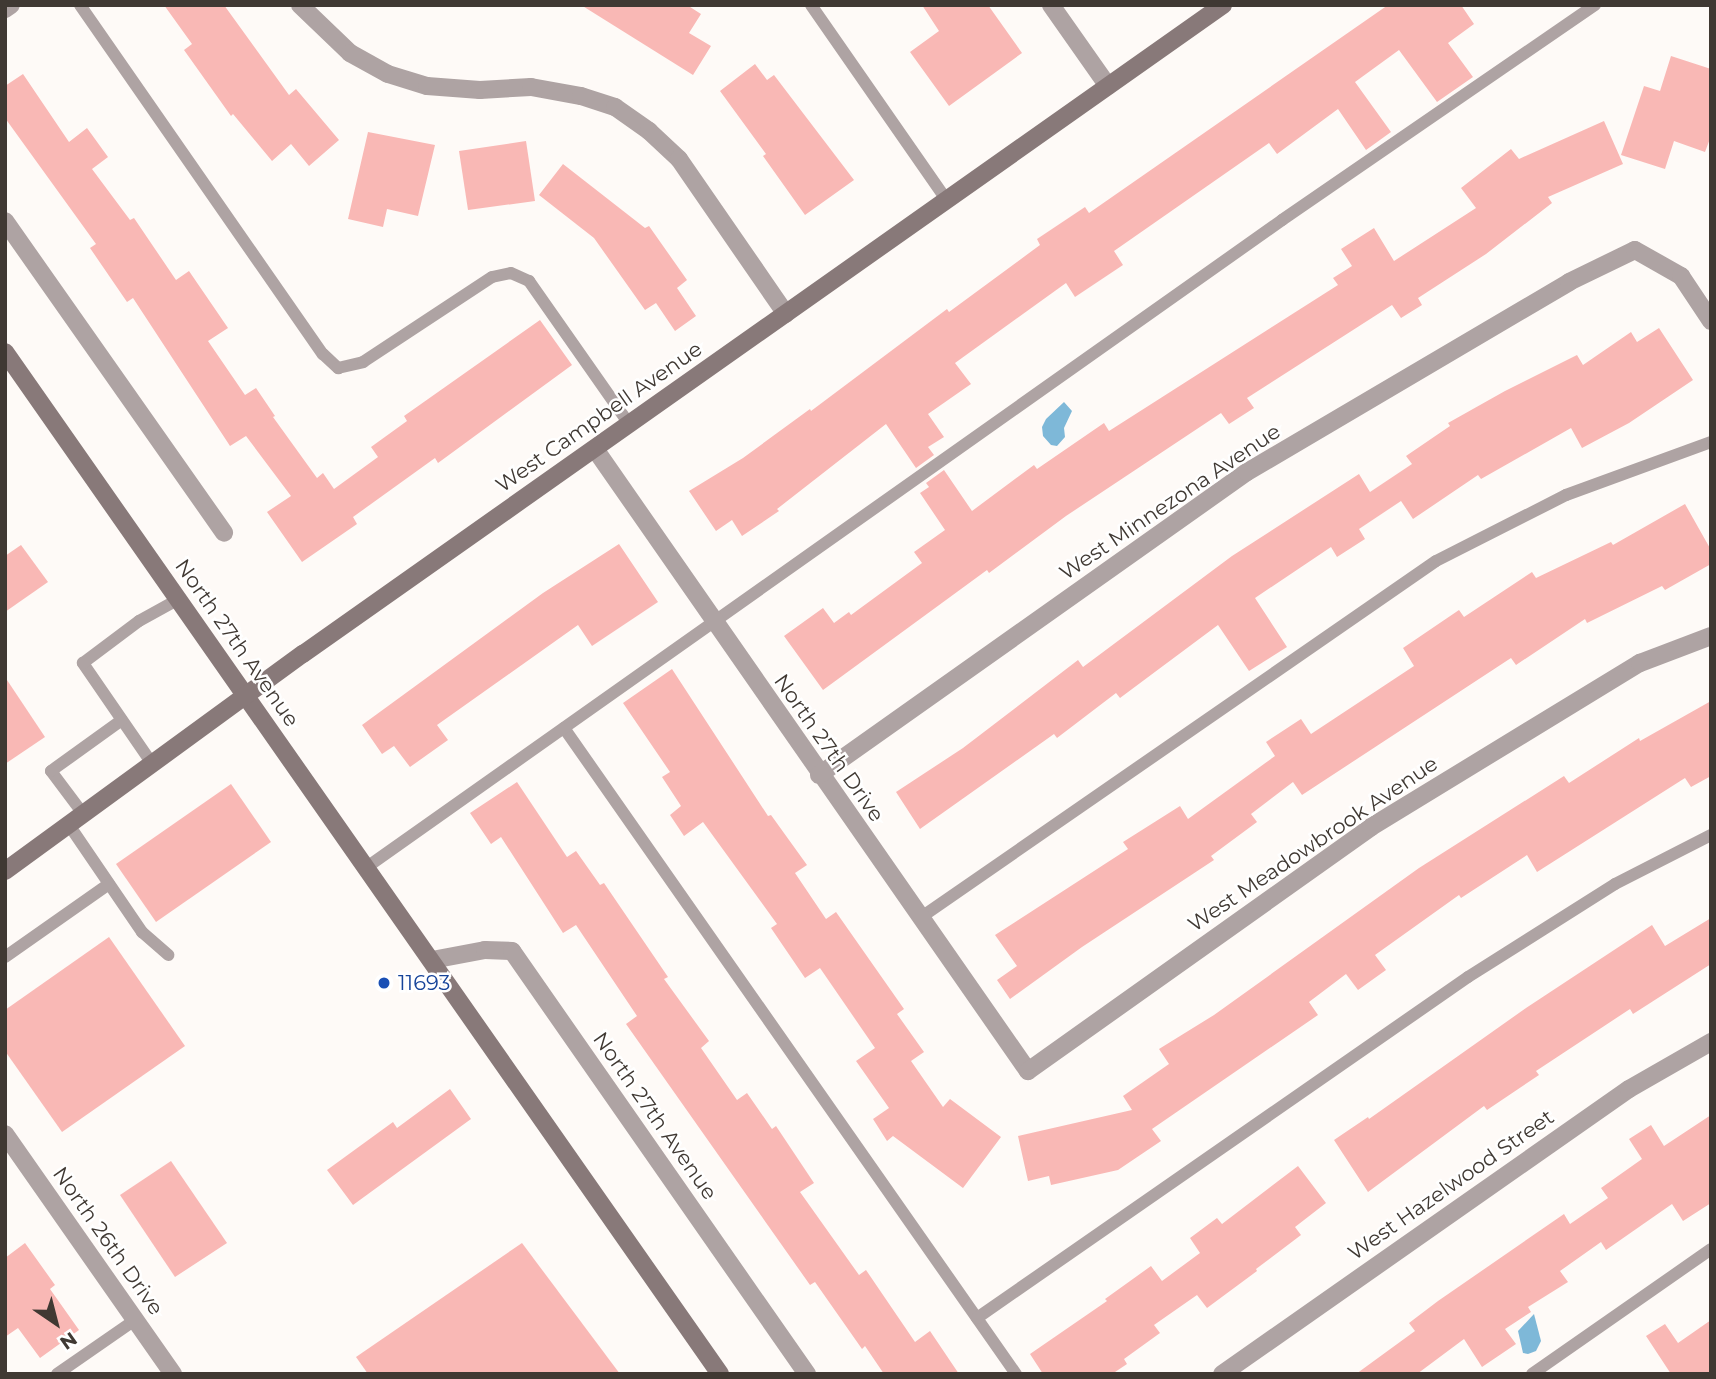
<!DOCTYPE html>
<html>
<head>
<meta charset="utf-8">
<style>
	body { margin:0 }
	#map { position:relative; width:1716px; height:1379px; overflow:hidden; background:#fefaf7; font-family:Montserrat,sans-serif }
	div>[style] { position:absolute }
	[style*='--x'] { left:calc(var(--x)*1px); top:calc(var(--y)*1px); width:calc(var(--w)*1px); rotate:calc(var(--a)*1deg) }
	.water>* { inset:0; background:#7eb8d8 }
	.building>* { inset:0; background:#f9b8b5 }
	.lane>* { height:12px; margin:-6px; padding:0 6px; transform-origin:6px; border-radius:6px; background:#aea3a3 }
	.street>* { height:18px; margin:-9px; padding:0 9px; transform-origin:9px; border-radius:9px; background:#aea3a3 }
	.secondary>* { height:18px; margin:-9px; padding:0 9px; transform-origin:9px; border-radius:9px; background:#887979 }
	.dots>* { width:19px; height:19px; translate:-50% -50%; box-sizing:border-box; border:4px solid #fff; border-radius:50% }
	span { translate:-50% -50%; white-space:nowrap; text-align:center; line-height:1.15; -webkit-text-stroke:5px #fff; paint-order:stroke }
	.street-label { font-size:21px; color:#403933 }
	.transit-label { font-size:21px; color:#164399 }
	.left { translate:0 -50%; text-align:left }
	.frame { position:absolute; inset:0; border:7px solid #403933; pointer-events:none }
	.north { position:absolute; left:21px; top:1288px; width:70px; height:70px; -webkit-text-stroke:5px #fff; paint-order:stroke; rotate:145deg; font-size:19px; font-weight:700; line-height:28px; text-align:center; color:#403933 }
	.north::after { content:''; display:block; margin:auto; width:24px; height:32px; background:#403933; clip-path:polygon(50% 0,100% 100%,50% 72%,0 100%) }
</style>
</head>
<body>
<div id="map">
	<div class="water">
		<i style="clip-path:polygon(1064px 402px,1072px 411px,1064px 428px,1065px 437px,1057px 446px,1051px 445px,1043px 436px,1042px 427px,1046px 419px)"></i>
		<i style="clip-path:polygon(1534px 1314px,1541px 1341px,1536px 1351px,1528px 1354px,1523px 1353px,1518px 1331px)"></i>
	</div>
	<div class="building">
		<i style="clip-path:polygon(164px 5px,224px 5px,289px 95px,296px 89px,339px 140px,309px 166px,291px 144px,272px 161px,233px 114px,231px 116px,184px 50px,192px 44px)"></i>
		<i style="clip-path:polygon(581px 5px,687px 5px,701px 14px,689px 33px,711px 46px,693px 75px)"></i>
		<i style="clip-path:polygon(922px 5px,988px 5px,1022px 53px,949px 106px,910px 52px,939px 31px)"></i>
		<i style="clip-path:polygon(1388px 5px,1461px 5px,1474px 24px,1448px 43px,1473px 77px,1437px 102px,1399px 50px,1355px 82px,1391px 132px,1366px 150px,1338px 109px,1277px 154px,1269px 143px,1114px 251px,1123px 265px,1075px 297px,1066px 283px,955px 363px,971px 384px,928px 414px,944px 437px,928px 447px,934px 455px,916px 468px,886px 424px,777px 509px,779px 511px,742px 536px,732px 520px,716px 531px,689px 491px,743px 458px,810px 409px,811px 411px,947px 309px,949px 312px,1040px 245px,1037px 239px,1085px 207px,1089px 213px)"></i>
		<i style="clip-path:polygon(1671px 56px,1711px 69px,1711px 136px,1705px 152px,1674px 141px,1665px 169px,1621px 155px,1644px 86px,1660px 91px)"></i>
		<i style="clip-path:polygon(755px 64px,767px 80px,774px 75px,854px 180px,805px 215px,763px 156px,766px 154px,720px 91px)"></i>
		<i style="clip-path:polygon(23px 74px,69px 142px,87px 128px,108px 157px,92px 169px,130px 220px,134px 218px,176px 280px,189px 271px,228px 328px,208px 341px,245px 395px,256px 388px,275px 416px,273px 417px,317px 478px,323px 473px,334px 489px,378px 457px,371px 447px,407px 421px,404px 416px,540px 320px,572px 365px,438px 463px,435px 458px,353px 517px,357px 524px,302px 562px,267px 512px,291px 496px,246px 436px,230px 446px,133px 298px,127px 302px,90px 248px,96px 244px,5px 118px,5px 86px)"></i>
		<i style="clip-path:polygon(1604px 121px,1623px 164px,1548px 197px,1552px 203px,1486px 254px,1418px 298px,1422px 305px,1401px 318px,1392px 305px,1247px 398px,1254px 408px,1229px 424px,1221px 413px,1066px 516px,989px 573px,987px 570px,823px 690px,784px 636px,823px 608px,834px 623px,849px 612px,851px 615px,922px 563px,914px 552px,945px 530px,920px 493px,929px 487px,926px 483px,944px 470px,972px 511px,1034px 465px,1037px 469px,1104px 423px,1109px 431px,1338px 285px,1333px 278px,1352px 266px,1341px 249px,1374px 228px,1394px 261px,1476px 208px,1461px 188px,1511px 149px,1519px 159px)"></i>
		<i style="clip-path:polygon(368px 132px,435px 145px,418px 216px,387px 209px,383px 227px,348px 219px)"></i>
		<i style="clip-path:polygon(526px 141px,535px 201px,468px 210px,459px 151px)"></i>
		<i style="clip-path:polygon(563px 164px,645px 228px,649px 226px,687px 280px,677px 288px,696px 316px,675px 331px,656px 303px,645px 310px,594px 238px,539px 195px)"></i>
		<i style="clip-path:polygon(1659px 328px,1693px 380px,1629px 423px,1582px 448px,1571px 428px,1481px 479px,1478px 475px,1413px 519px,1401px 501px,1359px 529px,1365px 539px,1337px 557px,1331px 547px,1255px 598px,1287px 647px,1249px 671px,1218px 625px,1120px 698px,1116px 693px,1057px 738px,1054px 734px,920px 829px,896px 792px,963px 748px,1078px 660px,1083px 667px,1232px 556px,1359px 474px,1370px 492px,1412px 464px,1406px 456px,1450px 426px,1448px 423px,1505px 391px,1577px 355px,1583px 365px,1631px 332px,1637px 342px)"></i>
		<i style="clip-path:polygon(1685px 504px,1711px 550px,1711px 564px,1665px 590px,1662px 586px,1587px 623px,1585px 619px,1516px 665px,1511px 658px,1302px 795px,1293px 782px,1251px 814px,1257px 822px,1211px 856px,1214px 860px,1082px 947px,1010px 999px,997px 980px,1017px 966px,995px 935px,1128px 849px,1123px 842px,1180px 806px,1188px 819px,1275px 756px,1266px 742px,1301px 719px,1311px 734px,1414px 666px,1403px 648px,1459px 610px,1464px 617px,1532px 572px,1536px 578px,1611px 542px,1613px 545px)"></i>
		<i style="clip-path:polygon(619px 544px,658px 602px,592px 646px,578px 625px,437px 725px,448px 740px,410px 767px,394px 746px,382px 754px,362px 725px,543px 593px)"></i>
		<i style="clip-path:polygon(21px 545px,48px 582px,5px 612px,5px 556px)"></i>
		<i style="clip-path:polygon(672px 669px,768px 816px,771px 815px,807px 865px,795px 873px,826px 919px,836px 912px,904px 1009px,897px 1014px,924px 1052px,911px 1061px,943px 1107px,950px 1099px,1001px 1137px,963px 1188px,893px 1136px,887px 1141px,873px 1119px,889px 1108px,856px 1061px,875px 1048px,820px 968px,805px 978px,771px 928px,777px 924px,703px 822px,684px 836px,670px 815px,681px 806px,662px 777px,670px 772px,623px 703px)"></i>
		<i style="clip-path:polygon(5px 677px,45px 737px,5px 764px)"></i>
		<i style="clip-path:polygon(1711px 701px,1711px 776px,1691px 787px,1685px 778px,1537px 872px,1527px 855px,1461px 898px,1459px 895px,1375px 955px,1386px 970px,1358px 990px,1346px 974px,1309px 1002px,1318px 1015px,1152px 1129px,1161px 1141px,1118px 1170px,1051px 1185px,1049px 1176px,1028px 1181px,1018px 1136px,1132px 1110px,1123px 1096px,1169px 1064px,1159px 1049px,1214px 1015px,1419px 868px,1564px 776px,1569px 783px,1639px 738px,1640px 741px)"></i>
		<i style="clip-path:polygon(517px 782px,567px 857px,576px 851px,600px 885px,604px 883px,668px 977px,664px 979px,709px 1041px,701px 1048px,737px 1100px,747px 1093px,772px 1129px,776px 1126px,814px 1183px,800px 1192px,859px 1275px,866px 1270px,915px 1342px,930px 1331px,959px 1374px,884px 1374px,865px 1346px,862px 1349px,815px 1282px,810px 1285px,626px 1024px,637px 1016px,576px 925px,563px 933px,501px 837px,491px 844px,470px 813px)"></i>
		<i style="clip-path:polygon(231px 784px,271px 842px,156px 922px,116px 864px)"></i>
		<i style="clip-path:polygon(1711px 918px,1711px 964px,1633px 1014px,1630px 1009px,1536px 1071px,1539px 1075px,1487px 1110px,1484px 1106px,1368px 1192px,1334px 1140px,1368px 1117px,1369px 1119px,1526px 1008px,1652px 925px,1665px 946px)"></i>
		<i style="clip-path:polygon(109px 937px,185px 1046px,62px 1132px,5px 1051px,5px 1010px)"></i>
		<i style="clip-path:polygon(450px 1089px,471px 1119px,353px 1205px,327px 1170px,393px 1122px,397px 1128px)"></i>
		<i style="clip-path:polygon(1711px 1115px,1711px 1203px,1683px 1221px,1672px 1204px,1606px 1250px,1601px 1242px,1560px 1271px,1568px 1282px,1528px 1307px,1531px 1312px,1505px 1329px,1516px 1344px,1482px 1367px,1464px 1339px,1417px 1374px,1356px 1374px,1415px 1331px,1409px 1323px,1438px 1301px,1564px 1214px,1570px 1224px,1608px 1198px,1601px 1188px,1642px 1159px,1629px 1139px,1651px 1125px,1664px 1146px)"></i>
		<i style="clip-path:polygon(171px 1161px,227px 1243px,175px 1277px,120px 1195px)"></i>
		<i style="clip-path:polygon(1298px 1166px,1326px 1203px,1295px 1227px,1301px 1235px,1256px 1269px,1257px 1271px,1207px 1308px,1197px 1295px,1154px 1325px,1160px 1333px,1124px 1359px,1127px 1364px,1112px 1374px,1043px 1374px,1030px 1354px,1107px 1301px,1105px 1299px,1151px 1266px,1162px 1281px,1200px 1253px,1190px 1238px,1217px 1218px,1222px 1224px)"></i>
		<i style="clip-path:polygon(25px 1243px,55px 1285px,50px 1289px,79px 1330px,40px 1358px,18px 1328px,5px 1337px,5px 1258px)"></i>
		<i style="clip-path:polygon(522px 1243px,620px 1374px,368px 1374px,356px 1357px)"></i>
		<i style="clip-path:polygon(1711px 1320px,1711px 1374px,1671px 1374px,1646px 1336px,1665px 1324px,1678px 1343px)"></i>
	</div>
	<div class="lane">
		<i style="--x:80;--y:5;--w:425;--a:55.2"></i>
		<i style="--x:323;--y:354;--w:21;--a:43"></i>
		<i style="--x:338;--y:368;--w:26;--a:-13"></i>
		<i style="--x:363;--y:362;--w:154;--a:-33.4"></i>
		<i style="--x:492;--y:277;--w:19;--a:-12"></i>
		<i style="--x:511;--y:273;--w:20;--a:24"></i>
		<i style="--x:529;--y:281;--w:174;--a:55"></i>
		<i style="--x:811;--y:5;--w:236;--a:55.2"></i>
		<i style="--x:564;--y:728;--w:788;--a:55.02"></i>
		<i style="--x:153;--y:765;--w:124;--a:-124.5"></i>
		<i style="--x:83;--y:663;--w:70;--a:-36.9"></i>
		<i style="--x:139;--y:621;--w:46;--a:-28.8"></i>
		<i style="--x:84;--y:815;--w:55;--a:-126.9"></i>
		<i style="--x:51;--y:771;--w:87;--a:-35.7"></i>
		<i style="--x:69;--y:825;--w:130;--a:55.7"></i>
		<i style="--x:142;--y:932;--w:35;--a:41"></i>
		<i style="--x:367;--y:867;--w:1121;--a:-35.26"></i>
		<i style="--x:1282;--y:220;--w:380;--a:-34.5"></i>
		<i style="--x:920;--y:918;--w:627;--a:-34.68"></i>
		<i style="--x:1436;--y:561;--w:146;--a:-26.9"></i>
		<i style="--x:1566;--y:495;--w:154;--a:-20.1"></i>
		<i style="--x:5;--y:957;--w:127;--a:-35.1"></i>
		<i style="--x:977;--y:1318;--w:598;--a:-34.78"></i>
		<i style="--x:1468;--y:977;--w:174;--a:-32.3"></i>
		<i style="--x:1615;--y:884;--w:108;--a:-27"></i>
		<i style="--x:57;--y:1374;--w:95;--a:-34.7"></i>
		<i style="--x:1532;--y:1374;--w:218;--a:-34.9"></i>
	</div>
	<div class="street">
		<i style="--x:300;--y:5;--w:69;--a:43.8"></i>
		<i style="--x:350;--y:53;--w:43;--a:28.9"></i>
		<i style="--x:388;--y:74;--w:41;--a:17.1"></i>
		<i style="--x:427;--y:86;--w:53;--a:4.3"></i>
		<i style="--x:480;--y:90;--w:51;--a:-3.4"></i>
		<i style="--x:531;--y:87;--w:51;--a:10.2"></i>
		<i style="--x:581;--y:96;--w:36;--a:18"></i>
		<i style="--x:615;--y:107;--w:42;--a:35.2"></i>
		<i style="--x:649;--y:131;--w:41;--a:43"></i>
		<i style="--x:679;--y:159;--w:188;--a:55.4"></i>
		<i style="--x:1051;--y:5;--w:99;--a:54.9"></i>
		<i style="--x:5;--y:9;--w:7;--a:-34"></i>
		<i style="--x:5;--y:221;--w:381;--a:54.9"></i>
		<i style="--x:595;--y:449;--w:758;--a:55.16"></i>
		<i style="--x:1028;--y:1071;--w:421;--a:-35.4"></i>
		<i style="--x:1371;--y:827;--w:315;--a:-31.4"></i>
		<i style="--x:1640;--y:663;--w:76;--a:-20.8"></i>
		<i style="--x:819;--y:775;--w:524;--a:-35.3"></i>
		<i style="--x:1247;--y:472;--w:374;--a:-30.5"></i>
		<i style="--x:1569;--y:282;--w:73;--a:-25.9"></i>
		<i style="--x:1635;--y:250;--w:53;--a:29.5"></i>
		<i style="--x:1681;--y:276;--w:54;--a:56.3"></i>
		<i style="--x:432;--y:960;--w:54;--a:-10.7"></i>
		<i style="--x:485;--y:950;--w:27;--a:2"></i>
		<i style="--x:512;--y:951;--w:516;--a:55.11"></i>
		<i style="--x:5;--y:1134;--w:293;--a:55"></i>
		<i style="--x:1222;--y:1374;--w:497;--a:-35"></i>
		<i style="--x:1629;--y:1089;--w:95;--a:-29.8"></i>
	</div>
	<div class="secondary">
		<i style="--x:5;--y:352;--w:1247;--a:55.02"></i>
		<i style="--x:5;--y:871;--w:369;--a:-36.1"></i>
		<i style="--x:303;--y:654;--w:1126;--a:-35.2"></i>
	</div>
	<div class="dots">
		<i style="left:384px;top:983px;background:#1a4fb4"></i>
	</div>
	<div class="street-label">
		<span style="left:599px;top:417px;rotate:-35deg">West Campbell Avenue</span>
		<span style="left:1170px;top:502px;rotate:-34deg">West Minnezona Avenue</span>
		<span style="left:237px;top:643px;rotate:55deg">North 27th Avenue</span>
		<span style="left:829px;top:748px;rotate:55deg">North 27th Drive</span>
		<span style="left:1313px;top:844px;rotate:-34deg">West Meadowbrook Avenue</span>
		<span style="left:655px;top:1116px;rotate:55deg">North 27th Avenue</span>
		<span style="left:1451px;top:1185px;rotate:-35deg">West Hazelwood Street</span>
		<span style="left:108px;top:1241px;rotate:55deg">North 26th Drive</span>
	</div>
	<div class="transit-label">
		<span class="left" style="left:398px;top:983px">11693</span>
	</div>
	<div class="frame"></div>
	<div class="north">N</div>
</div>
</body>
</html>
